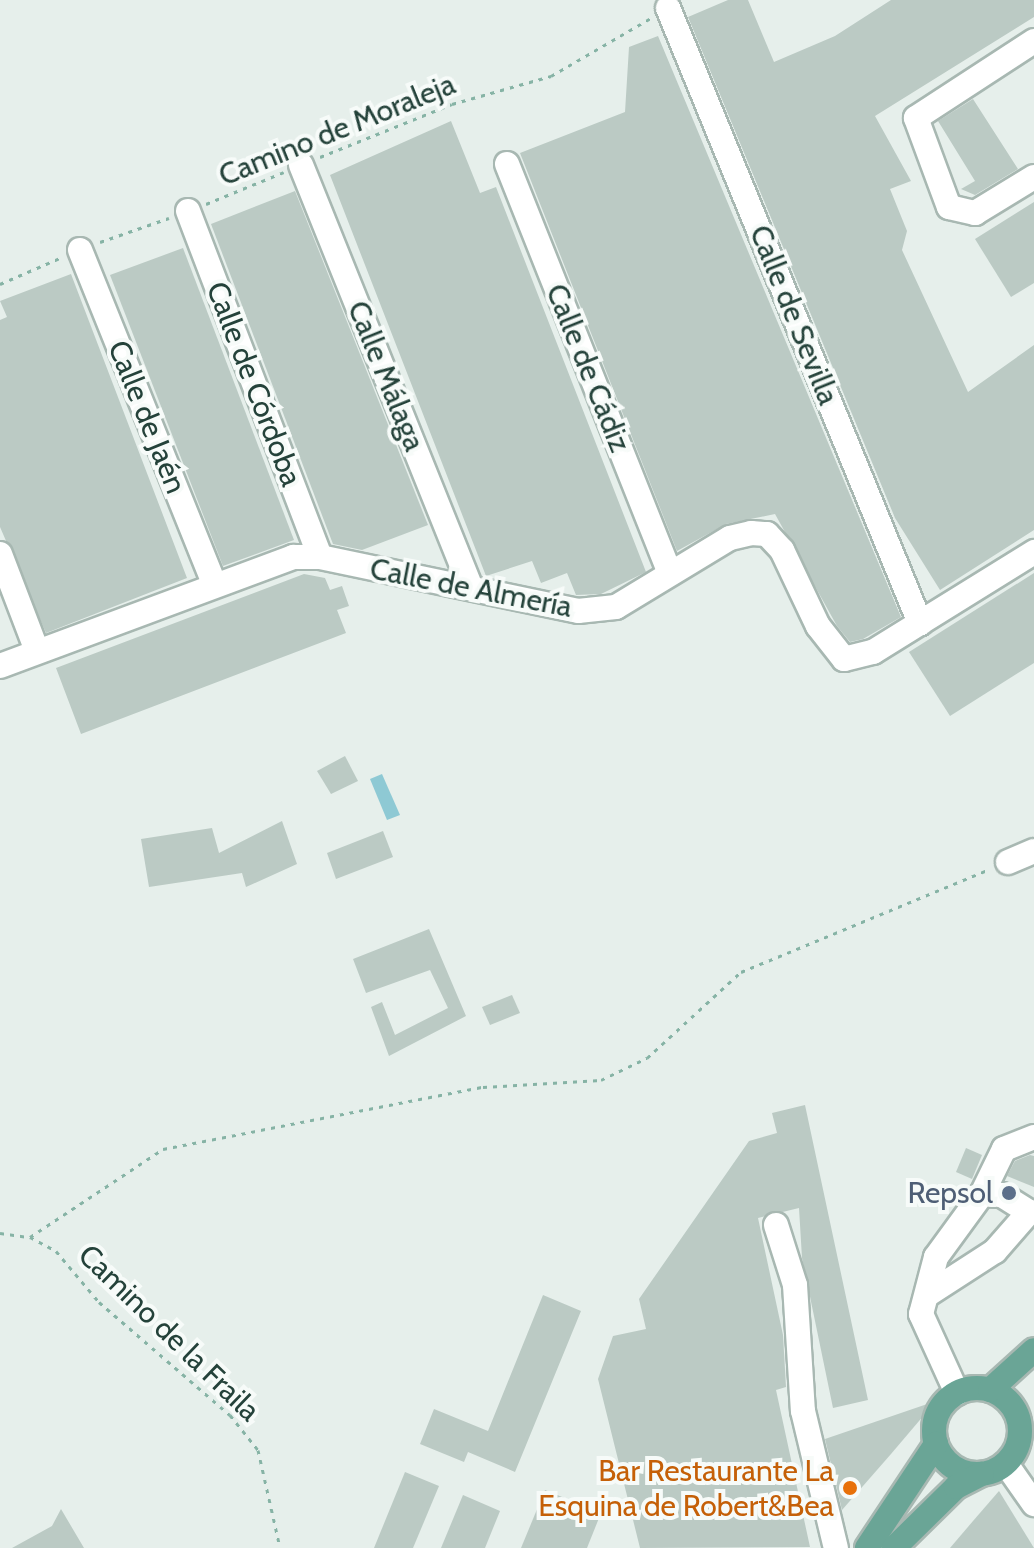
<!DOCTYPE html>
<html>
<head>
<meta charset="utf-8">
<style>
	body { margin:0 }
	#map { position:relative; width:1034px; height:1548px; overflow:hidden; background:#e6efeb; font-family:Cabin,sans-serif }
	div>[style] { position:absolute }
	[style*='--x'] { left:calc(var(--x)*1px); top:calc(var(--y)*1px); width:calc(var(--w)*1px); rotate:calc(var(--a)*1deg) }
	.water>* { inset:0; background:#8ec9d4 }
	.building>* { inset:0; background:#bbcac4 }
	.path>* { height:3px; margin-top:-1.5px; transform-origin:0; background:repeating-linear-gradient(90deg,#86b3a5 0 4px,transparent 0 10px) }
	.roads { filter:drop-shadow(2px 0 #a8b8b2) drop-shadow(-2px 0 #a8b8b2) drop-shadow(0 2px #a8b8b2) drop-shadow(0 -2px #a8b8b2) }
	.minor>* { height:24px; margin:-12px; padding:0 12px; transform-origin:12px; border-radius:12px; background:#fff }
	.major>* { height:24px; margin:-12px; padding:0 12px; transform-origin:12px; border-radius:12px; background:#6aa596 }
	.major>.ring { margin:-12px; padding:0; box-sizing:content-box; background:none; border:24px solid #6aa596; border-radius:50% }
	.dots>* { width:22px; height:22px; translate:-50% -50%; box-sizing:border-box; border:4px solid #f7fbf9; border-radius:50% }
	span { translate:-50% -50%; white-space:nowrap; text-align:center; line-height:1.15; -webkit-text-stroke:8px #f7fbf9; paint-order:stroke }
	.street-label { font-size:30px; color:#24423a }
	.service-label { font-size:30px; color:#4e5e75 }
	.right { translate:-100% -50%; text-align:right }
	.food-label { font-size:30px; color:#c56008 }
</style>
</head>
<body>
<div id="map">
	<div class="water">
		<i style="clip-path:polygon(382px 774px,400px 815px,387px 820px,370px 779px)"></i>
	</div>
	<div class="building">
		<i style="clip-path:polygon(728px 0,748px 0,774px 62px,835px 36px,891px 0,1034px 0,1034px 17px,875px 116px,911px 181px,890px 189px,907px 231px,902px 250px,968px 392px,1034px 345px,1034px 530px,940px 590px,895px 518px,688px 17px)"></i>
		<i style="clip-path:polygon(658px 36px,901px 617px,863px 639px,850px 642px,837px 626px,775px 514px,726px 524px,677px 551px,520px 153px,625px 112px,629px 47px)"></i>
		<i style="clip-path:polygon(973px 99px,1018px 169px,975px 195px,961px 189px,975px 181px,938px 121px)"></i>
		<i style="clip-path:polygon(451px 121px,480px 193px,496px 187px,646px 572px,601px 594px,576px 595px,567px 573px,541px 583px,532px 561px,486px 576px,330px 175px)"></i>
		<i style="clip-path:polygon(295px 191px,428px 525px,362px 550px,333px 544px,211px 224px)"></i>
		<i style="clip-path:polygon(1034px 202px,1034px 283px,1011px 297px,975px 239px)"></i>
		<i style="clip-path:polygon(183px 248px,294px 540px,223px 566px,110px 275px)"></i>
		<i style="clip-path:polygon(71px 274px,187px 578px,46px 633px,0 527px,0 320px,7px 317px,0 301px)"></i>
		<i style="clip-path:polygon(1034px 573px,1034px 663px,950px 716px,909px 652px)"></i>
		<i style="clip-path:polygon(304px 574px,325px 578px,330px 590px,342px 586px,349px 606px,337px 610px,346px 633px,81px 734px,56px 668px)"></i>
		<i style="clip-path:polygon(345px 756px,358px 781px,331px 794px,317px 771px)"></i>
		<i style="clip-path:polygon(282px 821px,297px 864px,246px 887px,242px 873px,149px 887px,141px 839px,212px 828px,219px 853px)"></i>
		<i style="clip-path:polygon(383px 831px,393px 857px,336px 879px,327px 853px)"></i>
		<i style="clip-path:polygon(429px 929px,466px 1016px,389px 1056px,371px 1007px,382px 1002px,395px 1035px,448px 1008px,430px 970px,366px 993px,353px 959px)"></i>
		<i style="clip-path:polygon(512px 995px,520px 1013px,490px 1025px,482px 1007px)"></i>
		<i style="clip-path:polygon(805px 1105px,868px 1400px,833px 1408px,802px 1258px,799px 1208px,758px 1218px,783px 1335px,786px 1387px,776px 1390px,810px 1547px,640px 1548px,598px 1379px,613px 1336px,646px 1329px,639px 1299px,749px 1141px,777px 1133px,772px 1113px)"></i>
		<i style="clip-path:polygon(966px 1148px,982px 1155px,972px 1179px,956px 1172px)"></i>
		<i style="clip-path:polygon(1030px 1155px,1034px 1156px,1034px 1187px,1007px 1176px,1015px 1161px)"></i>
		<i style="clip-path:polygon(543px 1295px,581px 1311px,515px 1472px,468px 1452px,464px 1462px,420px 1444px,434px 1409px,488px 1431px)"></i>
		<i style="clip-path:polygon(936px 1401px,891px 1454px,842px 1510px,825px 1439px)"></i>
		<i style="clip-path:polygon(405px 1472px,439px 1486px,413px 1548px,374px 1548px)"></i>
		<i style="clip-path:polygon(545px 1490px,601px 1513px,587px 1548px,521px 1548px)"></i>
		<i style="clip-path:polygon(999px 1491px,1034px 1548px,950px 1548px,973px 1521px)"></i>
		<i style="clip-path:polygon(463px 1495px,500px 1511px,485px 1548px,441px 1548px)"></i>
		<i style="clip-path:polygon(61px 1509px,84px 1548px,12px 1548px,52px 1526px)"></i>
	</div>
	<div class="path">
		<i style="--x:320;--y:157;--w:142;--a:-21.9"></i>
		<i style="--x:452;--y:104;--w:103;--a:-15.8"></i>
		<i style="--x:551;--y:76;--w:116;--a:-30.1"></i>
		<i style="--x:206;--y:204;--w:84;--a:-22.3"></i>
		<i style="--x:100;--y:242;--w:73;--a:-19.2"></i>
		<i style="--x:0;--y:284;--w:65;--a:-23.4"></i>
		<i style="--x:0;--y:1233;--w:30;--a:8"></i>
		<i style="--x:30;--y:1237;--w:30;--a:28"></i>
		<i style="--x:56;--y:1251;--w:67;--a:49.9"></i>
		<i style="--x:99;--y:1302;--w:173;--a:40.8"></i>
		<i style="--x:230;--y:1415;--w:45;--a:51.3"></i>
		<i style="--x:258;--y:1450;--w:100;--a:77.3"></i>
		<i style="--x:30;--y:1237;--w:159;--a:-33.5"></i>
		<i style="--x:163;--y:1149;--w:326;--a:-11"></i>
		<i style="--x:483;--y:1087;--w:118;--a:-3.4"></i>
		<i style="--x:601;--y:1080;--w:51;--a:-25.6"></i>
		<i style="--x:647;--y:1058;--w:127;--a:-42.5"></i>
		<i style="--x:741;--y:972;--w:269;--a:-22.5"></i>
	</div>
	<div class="roads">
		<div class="minor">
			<i style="--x:668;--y:8;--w:665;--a:67.72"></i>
			<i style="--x:1034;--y:41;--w:141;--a:146.9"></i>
			<i style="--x:916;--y:118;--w:95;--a:69.7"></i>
			<i style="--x:949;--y:207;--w:27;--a:13"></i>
			<i style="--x:975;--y:213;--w:69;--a:-31.4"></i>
			<i style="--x:507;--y:164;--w:439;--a:68.3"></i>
			<i style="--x:301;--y:165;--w:455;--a:68.1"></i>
			<i style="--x:188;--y:211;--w:370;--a:69.1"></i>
			<i style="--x:80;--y:250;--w:360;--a:68.1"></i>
			<i style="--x:0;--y:554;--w:104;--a:69.1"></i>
			<i style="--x:0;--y:666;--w:313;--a:-20.4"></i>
			<i style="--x:293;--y:557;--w:27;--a:0"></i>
			<i style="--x:320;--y:557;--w:264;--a:11.8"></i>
			<i style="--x:578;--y:611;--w:38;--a:-6"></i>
			<i style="--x:616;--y:607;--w:133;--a:-31.2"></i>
			<i style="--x:730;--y:538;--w:22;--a:-13"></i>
			<i style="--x:751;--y:533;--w:16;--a:4"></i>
			<i style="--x:767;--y:534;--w:22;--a:47"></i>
			<i style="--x:782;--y:550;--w:84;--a:64.7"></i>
			<i style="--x:818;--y:626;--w:42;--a:51.8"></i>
			<i style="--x:844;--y:659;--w:30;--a:-14"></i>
			<i style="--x:873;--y:652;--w:190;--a:-31.8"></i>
			<i style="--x:1008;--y:862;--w:28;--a:-23"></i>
			<i style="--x:982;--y:1194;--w:50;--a:-63.9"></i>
			<i style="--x:1004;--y:1149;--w:32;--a:-22"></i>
			<i style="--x:776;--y:1225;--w:63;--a:72.4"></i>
			<i style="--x:795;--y:1285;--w:126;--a:86.4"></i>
			<i style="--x:803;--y:1411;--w:141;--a:76.5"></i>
			<i style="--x:927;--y:1295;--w:81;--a:-32.9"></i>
			<i style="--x:995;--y:1251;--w:52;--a:-48.9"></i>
			<i style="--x:1029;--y:1212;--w:32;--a:-148"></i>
			<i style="--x:1002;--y:1195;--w:20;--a:-177"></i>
			<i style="--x:982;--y:1194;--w:78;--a:126.1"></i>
			<i style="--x:936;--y:1257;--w:59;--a:104.7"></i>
			<i style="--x:921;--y:1314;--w:87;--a:65.5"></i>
			<i style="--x:1006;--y:1464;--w:49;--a:55"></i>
		</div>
		<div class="major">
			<i class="ring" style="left:934px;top:1388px;width:62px;height:62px"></i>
			<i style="--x:990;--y:1390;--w:59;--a:-42.3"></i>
			<i style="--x:867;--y:1548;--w:125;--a:-56.4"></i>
			<i style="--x:894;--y:1548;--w:87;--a:-44.5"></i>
			<i style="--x:956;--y:1487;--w:29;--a:-27"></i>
		</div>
	</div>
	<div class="dots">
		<i style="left:1009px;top:1193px;background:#5c6f8a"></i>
		<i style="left:850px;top:1488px;background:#e8710a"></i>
	</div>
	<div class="street-label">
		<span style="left:337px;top:130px;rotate:-22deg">Camino de Moraleja</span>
		<span style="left:794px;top:315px;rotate:68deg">Calle de Sevilla</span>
		<span style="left:588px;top:368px;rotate:68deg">Calle de Cádiz</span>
		<span style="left:386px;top:376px;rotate:68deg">Calle Málaga</span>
		<span style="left:254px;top:384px;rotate:69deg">Calle de Córdoba</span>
		<span style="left:147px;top:417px;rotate:68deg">Calle de Jaén</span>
		<span style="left:471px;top:588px;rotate:11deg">Calle de Almería</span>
		<span style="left:169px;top:1333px;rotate:44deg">Camino de la Fraila</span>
	</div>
	<div class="service-label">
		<span class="right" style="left:993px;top:1193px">Repsol</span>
	</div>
	<div class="food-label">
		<span class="right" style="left:834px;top:1488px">Bar Restaurante La<br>Esquina de Robert&amp;Bea</span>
	</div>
</div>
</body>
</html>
